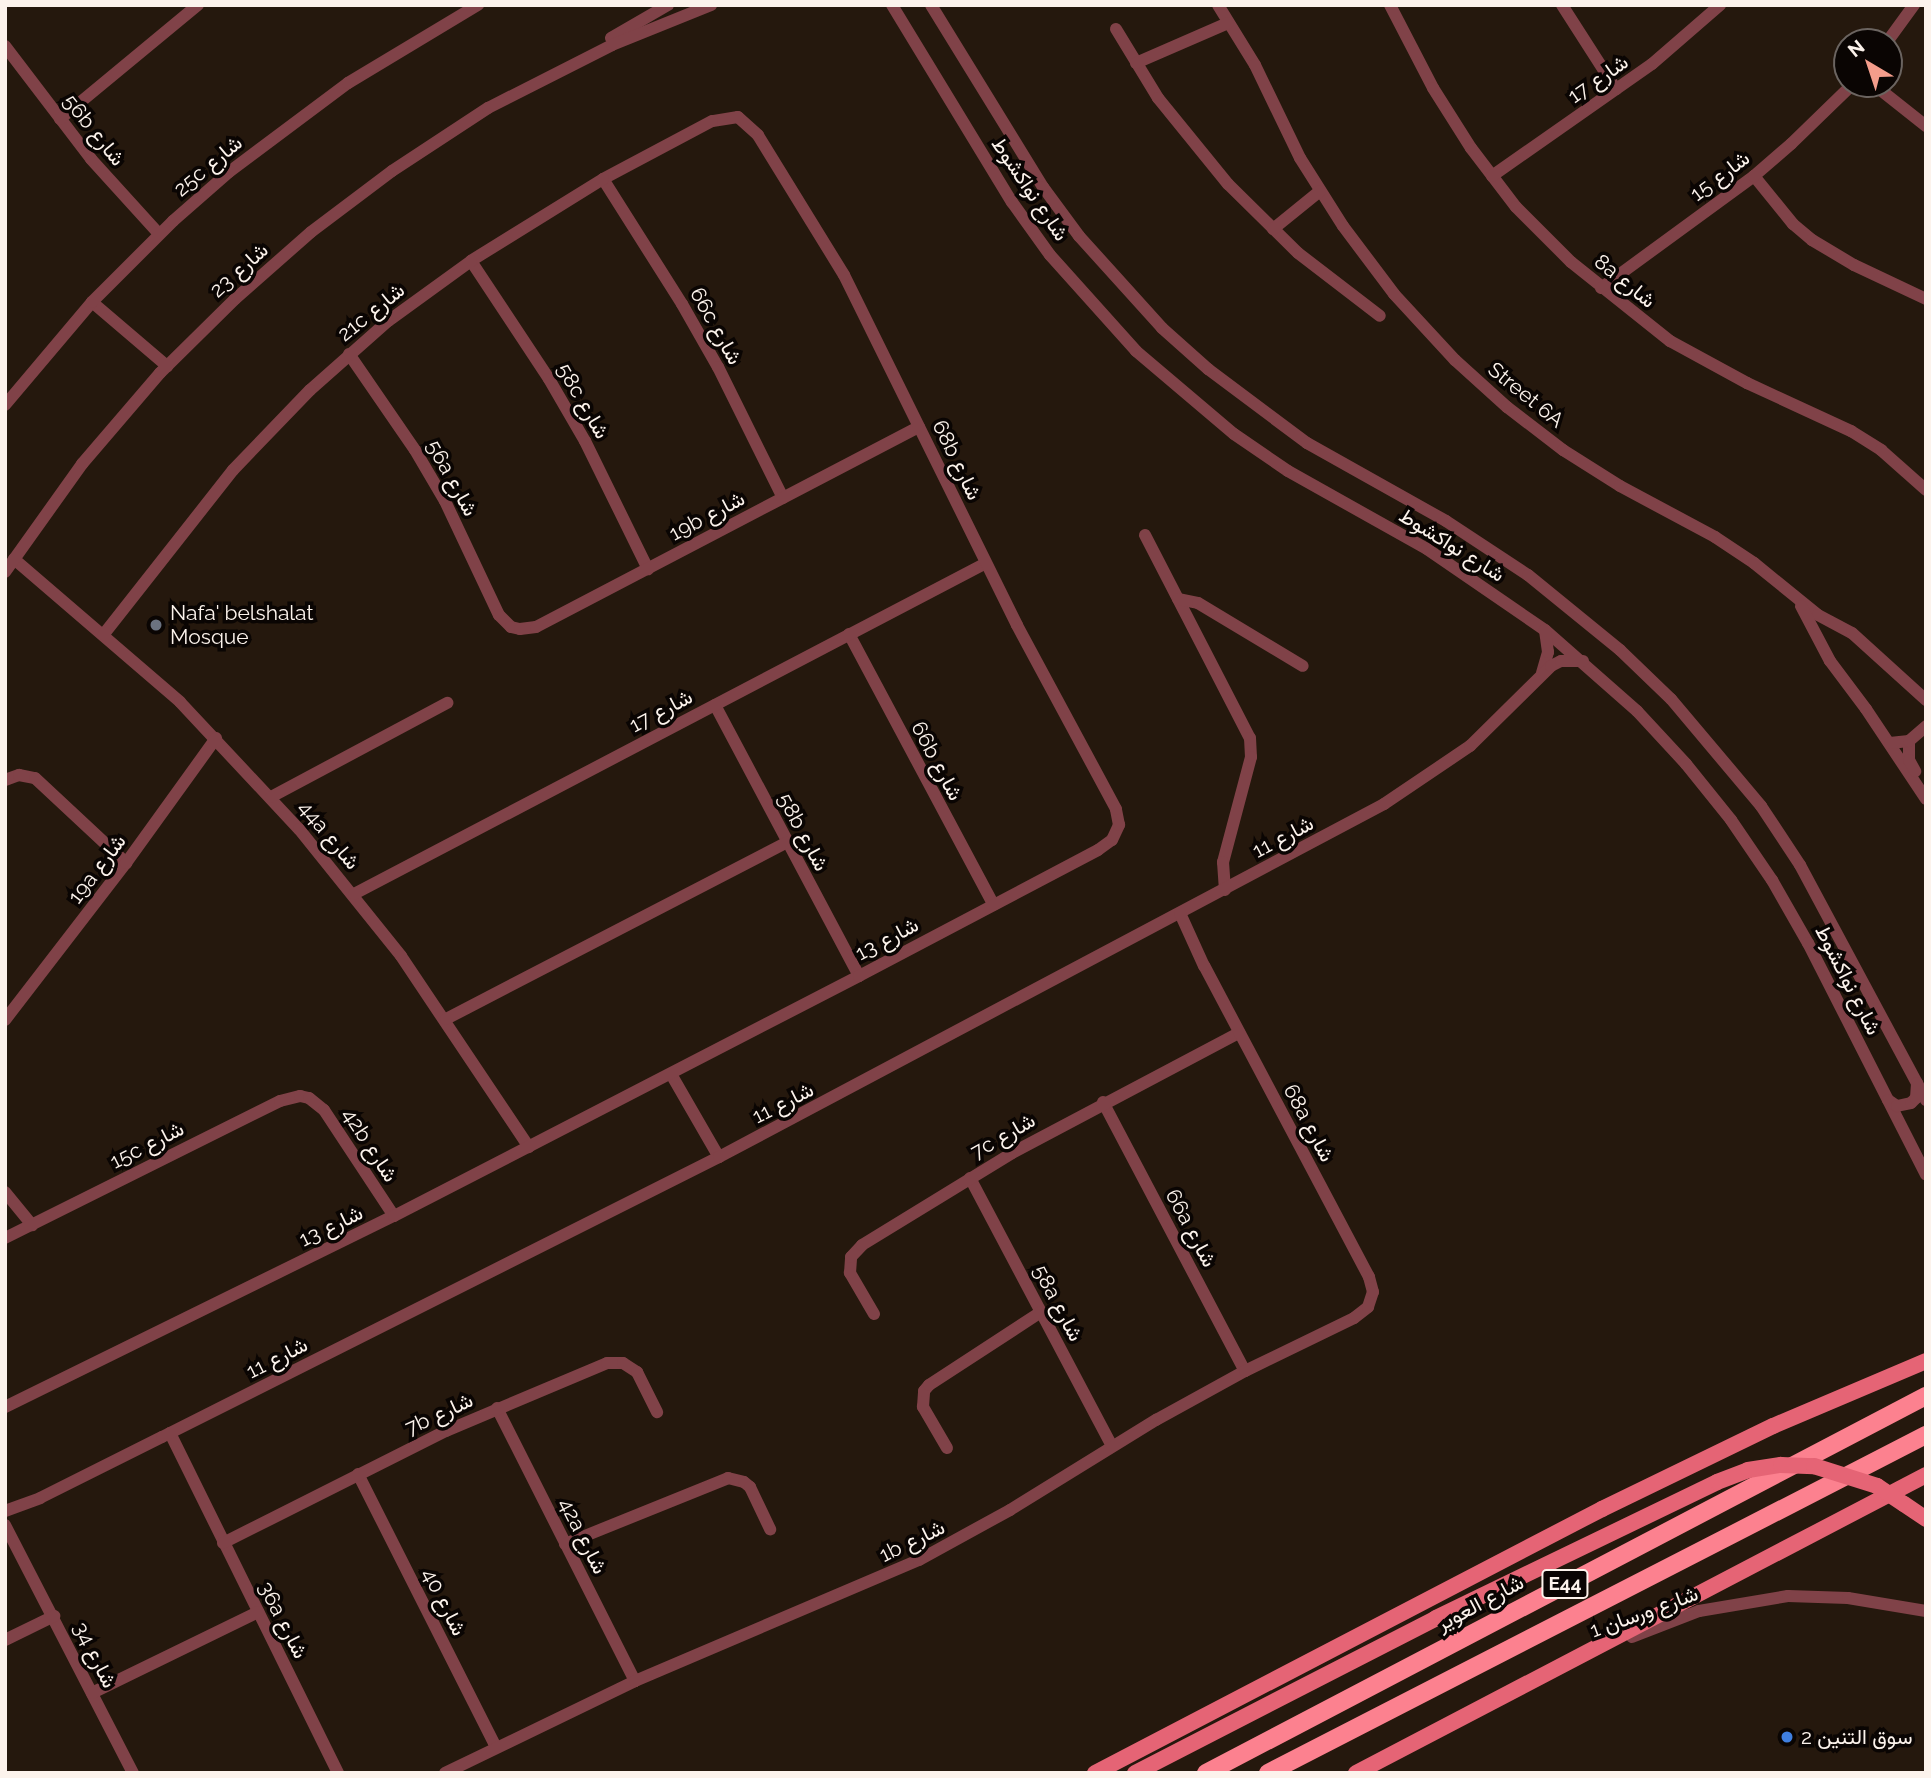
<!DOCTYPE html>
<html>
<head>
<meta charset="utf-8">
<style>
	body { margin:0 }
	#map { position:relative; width:1931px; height:1778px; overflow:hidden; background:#25180d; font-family:Raleway,Vazirmatn,sans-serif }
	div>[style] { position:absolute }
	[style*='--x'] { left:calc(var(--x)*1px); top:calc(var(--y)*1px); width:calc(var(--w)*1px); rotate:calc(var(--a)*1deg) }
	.minor>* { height:12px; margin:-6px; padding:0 6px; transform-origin:6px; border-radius:6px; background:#804248 }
	.major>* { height:16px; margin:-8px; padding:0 8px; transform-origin:8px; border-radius:8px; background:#e56475 }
	.highway>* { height:18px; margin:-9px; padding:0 9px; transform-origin:9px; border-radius:9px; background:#fc818f }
	.major-bridge>* { height:16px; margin:-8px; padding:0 8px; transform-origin:8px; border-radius:8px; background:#e56475 }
	.dots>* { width:19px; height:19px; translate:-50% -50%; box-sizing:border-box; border:4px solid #0a0503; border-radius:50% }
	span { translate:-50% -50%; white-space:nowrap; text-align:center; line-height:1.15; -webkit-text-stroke:7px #0a0503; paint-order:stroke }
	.shield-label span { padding:2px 5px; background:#0a0503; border:2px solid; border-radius:5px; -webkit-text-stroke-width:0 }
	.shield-label { font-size:19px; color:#fcf3ec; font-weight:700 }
	.street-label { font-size:21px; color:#fcf3ec }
	.poi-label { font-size:21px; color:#fcf3ec }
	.left { translate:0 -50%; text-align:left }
	.frame { position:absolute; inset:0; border:7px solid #fcf3ec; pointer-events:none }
	.north { position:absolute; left:1833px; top:28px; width:70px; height:70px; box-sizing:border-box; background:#0a0503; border:2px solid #6b6460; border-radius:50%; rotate:321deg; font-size:19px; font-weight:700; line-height:28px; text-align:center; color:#fcf3ec }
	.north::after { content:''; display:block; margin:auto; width:24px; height:32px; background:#f49d8b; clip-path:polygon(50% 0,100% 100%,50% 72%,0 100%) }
</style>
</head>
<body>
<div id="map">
	<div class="minor">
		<i style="--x:892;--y:5;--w:231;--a:58.7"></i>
		<i style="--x:1012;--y:202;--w:65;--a:54.4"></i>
		<i style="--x:1050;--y:255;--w:129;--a:48.1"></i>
		<i style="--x:1136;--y:351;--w:128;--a:40.3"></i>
		<i style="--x:1234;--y:434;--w:65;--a:34.4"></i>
		<i style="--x:1288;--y:471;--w:159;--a:29.3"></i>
		<i style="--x:1427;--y:549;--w:143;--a:34.5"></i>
		<i style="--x:1545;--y:630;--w:123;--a:41.4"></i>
		<i style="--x:1637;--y:711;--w:72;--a:47.2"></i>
		<i style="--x:1686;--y:764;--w:72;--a:51.2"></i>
		<i style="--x:1731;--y:820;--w:73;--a:55.7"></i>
		<i style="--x:1772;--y:880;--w:73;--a:60.3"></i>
		<i style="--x:1808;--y:943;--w:260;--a:63"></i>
		<i style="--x:931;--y:5;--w:214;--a:58.4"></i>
		<i style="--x:1043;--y:187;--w:61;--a:53.7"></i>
		<i style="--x:1079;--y:236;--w:124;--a:47.9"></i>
		<i style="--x:1162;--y:328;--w:62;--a:41.7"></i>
		<i style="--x:1208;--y:369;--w:124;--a:36.8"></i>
		<i style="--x:1307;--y:443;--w:159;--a:29.3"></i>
		<i style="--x:1446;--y:521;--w:98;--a:33.4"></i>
		<i style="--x:1528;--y:575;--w:119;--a:39.2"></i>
		<i style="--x:1620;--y:650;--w:71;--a:43.9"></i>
		<i style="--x:1671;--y:699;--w:140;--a:49.9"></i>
		<i style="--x:1761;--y:806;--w:71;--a:56.5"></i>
		<i style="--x:1800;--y:865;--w:267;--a:61.8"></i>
		<i style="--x:1218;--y:5;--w:70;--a:58.3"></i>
		<i style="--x:1255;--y:65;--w:103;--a:64.2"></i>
		<i style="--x:1300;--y:158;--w:80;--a:57.7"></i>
		<i style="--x:1343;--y:226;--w:85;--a:53.1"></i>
		<i style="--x:1394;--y:294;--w:90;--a:47.3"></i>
		<i style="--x:1455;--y:360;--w:70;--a:42.1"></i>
		<i style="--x:1507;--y:407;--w:71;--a:37.5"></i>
		<i style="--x:1563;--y:450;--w:67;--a:32.3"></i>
		<i style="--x:1620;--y:486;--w:108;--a:28.2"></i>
		<i style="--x:1715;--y:537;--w:47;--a:33.7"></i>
		<i style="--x:1754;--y:563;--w:82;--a:39.1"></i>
		<i style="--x:1818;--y:615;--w:38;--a:28"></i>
		<i style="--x:1852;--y:633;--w:100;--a:42.2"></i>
		<i style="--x:1390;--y:5;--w:93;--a:62.6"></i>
		<i style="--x:1433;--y:88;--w:71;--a:57.7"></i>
		<i style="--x:1471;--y:148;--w:74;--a:52.7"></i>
		<i style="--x:1516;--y:207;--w:78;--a:45"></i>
		<i style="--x:1571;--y:262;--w:127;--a:38.6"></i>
		<i style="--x:1670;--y:341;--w:88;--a:28.6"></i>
		<i style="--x:1747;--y:383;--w:115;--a:24.8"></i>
		<i style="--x:1851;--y:431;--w:36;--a:32"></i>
		<i style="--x:1881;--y:450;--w:60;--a:41.6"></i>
		<i style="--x:1562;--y:5;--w:100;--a:57.3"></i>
		<i style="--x:1116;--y:29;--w:81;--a:58.7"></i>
		<i style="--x:1158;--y:98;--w:111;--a:50.9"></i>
		<i style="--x:1228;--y:184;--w:98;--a:44.6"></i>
		<i style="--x:1298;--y:253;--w:103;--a:37.5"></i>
		<i style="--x:611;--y:38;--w:66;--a:-30.1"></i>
		<i style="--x:1887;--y:42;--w:46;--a:-53.9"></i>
		<i style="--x:5;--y:46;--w:142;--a:52.7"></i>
		<i style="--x:91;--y:159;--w:101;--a:47.8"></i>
		<i style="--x:1136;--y:63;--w:100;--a:-23.5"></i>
		<i style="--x:1873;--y:84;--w:68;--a:38.4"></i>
		<i style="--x:60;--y:119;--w:179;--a:-39.6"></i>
		<i style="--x:1492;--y:176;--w:195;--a:-35"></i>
		<i style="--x:1652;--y:64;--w:90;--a:-40.9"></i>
		<i style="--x:1754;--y:176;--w:62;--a:50.9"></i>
		<i style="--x:1793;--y:224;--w:25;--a:40"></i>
		<i style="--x:1812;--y:240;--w:49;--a:30.8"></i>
		<i style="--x:1854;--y:265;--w:80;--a:25.3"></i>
		<i style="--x:603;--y:179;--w:148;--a:57.7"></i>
		<i style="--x:682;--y:304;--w:73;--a:60.3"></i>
		<i style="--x:718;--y:367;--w:146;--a:63.6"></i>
		<i style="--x:1273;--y:229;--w:60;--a:-39"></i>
		<i style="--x:471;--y:261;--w:141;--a:56.5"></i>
		<i style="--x:549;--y:379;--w:72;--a:59.9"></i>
		<i style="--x:585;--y:441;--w:143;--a:63.8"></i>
		<i style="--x:1601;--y:288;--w:190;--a:-36.2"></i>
		<i style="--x:1754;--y:176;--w:49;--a:-40.9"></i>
		<i style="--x:1791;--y:144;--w:86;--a:-44.1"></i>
		<i style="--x:92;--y:302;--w:99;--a:40.5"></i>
		<i style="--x:349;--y:354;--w:116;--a:55.5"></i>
		<i style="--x:415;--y:450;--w:59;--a:59.5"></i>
		<i style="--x:445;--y:501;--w:126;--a:64.7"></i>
		<i style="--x:499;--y:615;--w:17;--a:45"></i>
		<i style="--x:511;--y:627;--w:9;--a:13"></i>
		<i style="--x:520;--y:629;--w:16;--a:-7"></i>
		<i style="--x:536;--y:627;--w:432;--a:-27.6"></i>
		<i style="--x:5;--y:405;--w:135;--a:-49.8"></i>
		<i style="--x:92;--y:302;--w:115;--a:-45"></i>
		<i style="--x:173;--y:221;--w:74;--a:-41.2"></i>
		<i style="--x:229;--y:172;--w:149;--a:-36.8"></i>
		<i style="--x:348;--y:83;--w:152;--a:-31"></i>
		<i style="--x:1145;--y:535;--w:229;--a:62.7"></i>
		<i style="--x:1250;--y:738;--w:19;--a:87"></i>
		<i style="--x:1251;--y:757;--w:109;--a:104.9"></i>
		<i style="--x:1223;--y:862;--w:28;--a:86"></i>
		<i style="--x:14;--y:559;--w:219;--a:40.7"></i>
		<i style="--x:180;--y:702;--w:174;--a:46.9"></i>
		<i style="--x:299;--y:829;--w:163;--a:51.2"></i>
		<i style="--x:401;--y:956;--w:230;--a:56.2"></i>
		<i style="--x:5;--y:572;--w:133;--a:-54.5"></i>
		<i style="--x:82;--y:464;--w:120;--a:-49.4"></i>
		<i style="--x:160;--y:373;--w:105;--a:-44.6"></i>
		<i style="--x:235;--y:299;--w:101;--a:-41.4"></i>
		<i style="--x:311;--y:232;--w:101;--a:-37"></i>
		<i style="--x:392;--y:171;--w:115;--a:-33.3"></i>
		<i style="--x:488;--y:108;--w:139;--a:-26.9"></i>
		<i style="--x:612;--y:45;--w:107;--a:-22"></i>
		<i style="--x:1178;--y:599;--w:20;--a:11"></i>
		<i style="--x:1198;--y:603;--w:122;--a:31"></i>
		<i style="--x:1801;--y:606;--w:62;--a:62.2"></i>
		<i style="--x:1830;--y:661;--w:60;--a:53.1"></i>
		<i style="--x:1866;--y:709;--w:108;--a:56.3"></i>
		<i style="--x:849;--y:634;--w:307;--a:61.9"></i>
		<i style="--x:1542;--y:673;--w:22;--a:-74"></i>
		<i style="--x:1548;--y:652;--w:22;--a:-98"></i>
		<i style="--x:715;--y:705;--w:307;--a:62"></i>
		<i style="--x:1909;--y:741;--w:19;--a:90"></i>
		<i style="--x:1909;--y:760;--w:13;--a:61"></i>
		<i style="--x:1890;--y:743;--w:19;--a:-6"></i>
		<i style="--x:1909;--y:741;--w:23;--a:-41"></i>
		<i style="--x:5;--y:780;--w:15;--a:-20"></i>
		<i style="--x:19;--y:775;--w:16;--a:11"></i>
		<i style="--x:35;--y:778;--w:125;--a:43"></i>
		<i style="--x:271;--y:797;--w:200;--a:-28.1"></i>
		<i style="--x:354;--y:894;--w:713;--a:-27.64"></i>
		<i style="--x:446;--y:1019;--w:383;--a:-27.4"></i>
		<i style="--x:5;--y:1020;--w:198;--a:-52.4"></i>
		<i style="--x:126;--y:863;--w:154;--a:-54.2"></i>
		<i style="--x:671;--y:1074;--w:96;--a:60"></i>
		<i style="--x:1888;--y:1100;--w:11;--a:34"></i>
		<i style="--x:1897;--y:1106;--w:14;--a:-12"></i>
		<i style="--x:1911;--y:1103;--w:7;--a:-45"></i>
		<i style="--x:1916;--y:1098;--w:15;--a:-86"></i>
		<i style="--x:1103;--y:1102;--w:304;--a:62.2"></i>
		<i style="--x:970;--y:1178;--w:303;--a:62.1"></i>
		<i style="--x:5;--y:1192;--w:43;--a:50.7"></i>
		<i style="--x:5;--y:1238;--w:307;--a:-26.5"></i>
		<i style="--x:280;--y:1101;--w:21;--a:-14"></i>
		<i style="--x:300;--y:1096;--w:9;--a:13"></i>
		<i style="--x:309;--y:1098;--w:19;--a:39"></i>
		<i style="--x:324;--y:1110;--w:127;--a:56.6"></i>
		<i style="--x:874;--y:1314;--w:48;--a:-120.3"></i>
		<i style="--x:850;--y:1273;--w:16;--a:-86"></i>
		<i style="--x:851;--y:1257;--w:16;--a:-47"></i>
		<i style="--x:862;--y:1245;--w:176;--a:-31.5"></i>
		<i style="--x:1012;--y:1153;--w:257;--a:-27.9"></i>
		<i style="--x:5;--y:1407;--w:433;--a:-26.2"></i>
		<i style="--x:394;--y:1216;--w:523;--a:-27.3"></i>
		<i style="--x:859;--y:976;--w:270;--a:-27.8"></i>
		<i style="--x:1098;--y:850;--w:17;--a:-36"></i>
		<i style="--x:1112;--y:840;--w:17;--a:-65"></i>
		<i style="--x:1119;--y:825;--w:16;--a:-101"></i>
		<i style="--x:1116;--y:809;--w:209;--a:-118.3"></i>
		<i style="--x:1017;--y:625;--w:390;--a:-116.3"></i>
		<i style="--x:844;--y:275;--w:164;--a:-121.6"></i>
		<i style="--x:758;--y:135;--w:27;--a:-138"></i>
		<i style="--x:738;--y:117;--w:26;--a:171"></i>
		<i style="--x:712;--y:121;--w:123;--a:152"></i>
		<i style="--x:603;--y:179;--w:155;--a:148.2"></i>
		<i style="--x:471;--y:261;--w:102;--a:144.1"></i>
		<i style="--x:388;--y:321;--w:104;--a:138.5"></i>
		<i style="--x:310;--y:390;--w:111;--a:133.9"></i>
		<i style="--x:233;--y:470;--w:209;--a:128.2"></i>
		<i style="--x:497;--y:1408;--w:306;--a:63.2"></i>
		<i style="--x:170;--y:1433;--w:379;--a:63.7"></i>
		<i style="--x:947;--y:1448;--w:48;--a:-120.3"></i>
		<i style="--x:923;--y:1407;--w:16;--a:-86"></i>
		<i style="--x:924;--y:1391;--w:8;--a:-50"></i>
		<i style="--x:929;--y:1385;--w:134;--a:-33.1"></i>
		<i style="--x:358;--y:1474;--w:306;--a:63.2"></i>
		<i style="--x:5;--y:1511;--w:37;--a:-20"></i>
		<i style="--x:40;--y:1498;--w:136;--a:-26.6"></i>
		<i style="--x:162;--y:1437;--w:623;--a:-26.69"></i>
		<i style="--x:719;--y:1157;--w:753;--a:-27.96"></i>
		<i style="--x:1384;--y:804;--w:104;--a:-34"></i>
		<i style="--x:1470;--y:746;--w:114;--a:-44.6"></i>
		<i style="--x:1551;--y:666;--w:11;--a:-27"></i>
		<i style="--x:1561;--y:661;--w:22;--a:0"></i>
		<i style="--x:5;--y:1525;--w:279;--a:62.7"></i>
		<i style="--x:223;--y:1543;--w:250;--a:-26.7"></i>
		<i style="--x:446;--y:1431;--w:175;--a:-22.9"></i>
		<i style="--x:607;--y:1363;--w:16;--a:0"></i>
		<i style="--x:623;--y:1363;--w:17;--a:33"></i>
		<i style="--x:637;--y:1372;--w:45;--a:63.4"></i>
		<i style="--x:565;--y:1544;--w:176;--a:-22"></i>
		<i style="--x:728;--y:1478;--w:16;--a:14"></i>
		<i style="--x:744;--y:1482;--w:8;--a:40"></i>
		<i style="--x:750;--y:1487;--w:47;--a:64.5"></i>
		<i style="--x:1632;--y:1637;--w:72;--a:-21.2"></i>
		<i style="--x:1699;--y:1611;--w:90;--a:-9.6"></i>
		<i style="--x:1788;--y:1596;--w:60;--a:1.9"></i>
		<i style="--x:1848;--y:1598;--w:79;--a:9.5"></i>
		<i style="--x:5;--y:1640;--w:55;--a:-26.1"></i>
		<i style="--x:92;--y:1693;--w:185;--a:-26"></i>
		<i style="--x:445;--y:1773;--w:211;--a:-25.8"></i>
		<i style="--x:635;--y:1681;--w:309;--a:-23.1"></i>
		<i style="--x:919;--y:1560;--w:104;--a:-28.8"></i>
		<i style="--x:1010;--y:1510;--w:172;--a:-31.7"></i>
		<i style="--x:1156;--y:1420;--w:102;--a:-28.8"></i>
		<i style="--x:1245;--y:1371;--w:121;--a:-25.9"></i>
		<i style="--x:1354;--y:1318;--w:18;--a:-38"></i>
		<i style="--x:1368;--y:1307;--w:16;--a:-72"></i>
		<i style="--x:1373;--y:1292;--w:16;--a:-105"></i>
		<i style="--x:1369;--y:1277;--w:352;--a:-117.9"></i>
		<i style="--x:1204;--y:966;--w:58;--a:-114.4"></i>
	</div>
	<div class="major">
		<i style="--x:1904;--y:1504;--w:27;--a:34"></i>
		<i style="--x:1095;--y:1773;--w:572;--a:-27.51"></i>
		<i style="--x:1602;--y:1509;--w:190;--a:-25.9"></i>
		<i style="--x:1773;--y:1426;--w:166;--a:-23"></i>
		<i style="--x:1135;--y:1773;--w:339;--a:-27.2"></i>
		<i style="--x:1436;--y:1618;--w:312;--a:-25.8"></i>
		<i style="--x:1356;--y:1773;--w:643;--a:-27.6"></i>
	</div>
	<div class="highway">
		<i style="--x:1206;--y:1773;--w:813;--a:-27.64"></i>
		<i style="--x:1268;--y:1773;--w:740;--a:-27.19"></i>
	</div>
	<div class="major-bridge">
		<i style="--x:1717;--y:1482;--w:33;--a:-21"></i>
		<i style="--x:1748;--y:1470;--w:33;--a:-9"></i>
		<i style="--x:1781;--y:1465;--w:33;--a:2"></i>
		<i style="--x:1814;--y:1466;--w:66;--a:17.6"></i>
		<i style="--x:1877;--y:1486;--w:32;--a:34"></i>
	</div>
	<div class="dots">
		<i style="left:156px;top:625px;background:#6b7280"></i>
		<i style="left:1787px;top:1737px;background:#3f7fe0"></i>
	</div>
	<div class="shield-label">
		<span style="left:1565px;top:1584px">E44</span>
	</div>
	<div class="street-label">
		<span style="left:1598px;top:79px;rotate:-35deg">شارع 17</span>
		<span style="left:94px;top:130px;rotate:51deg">56b شارع</span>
		<span style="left:208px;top:166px;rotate:-40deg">25c شارع</span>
		<span style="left:1720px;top:176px;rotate:-37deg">شارع 15</span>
		<span style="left:1030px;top:189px;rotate:56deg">شارع نواكشوط</span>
		<span style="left:239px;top:270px;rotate:-42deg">شارع 23</span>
		<span style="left:1625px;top:281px;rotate:39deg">8a شارع</span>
		<span style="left:371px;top:312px;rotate:-39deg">21c شارع</span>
		<span style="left:716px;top:326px;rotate:61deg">66c شارع</span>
		<span style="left:1526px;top:395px;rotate:39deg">Street 6A</span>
		<span style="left:583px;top:401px;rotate:60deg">58c شارع</span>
		<span style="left:957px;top:460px;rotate:64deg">68b شارع</span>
		<span style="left:452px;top:478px;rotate:61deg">56a شارع</span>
		<span style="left:707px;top:516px;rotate:-28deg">19b شارع</span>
		<span style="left:1452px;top:545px;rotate:32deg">شارع نواكشوط</span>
		<span style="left:661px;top:711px;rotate:-28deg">شارع 17</span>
		<span style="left:937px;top:761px;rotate:62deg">66b شارع</span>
		<span style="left:803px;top:832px;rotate:62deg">58b شارع</span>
		<span style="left:329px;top:835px;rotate:50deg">44a شارع</span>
		<span style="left:1283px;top:837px;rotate:-28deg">شارع 11</span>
		<span style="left:97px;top:869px;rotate:-53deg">19a شارع</span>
		<span style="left:887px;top:939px;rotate:-28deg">شارع 13</span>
		<span style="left:1848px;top:980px;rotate:63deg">شارع نواكشوط</span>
		<span style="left:783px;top:1103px;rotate:-27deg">شارع 11</span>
		<span style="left:1309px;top:1123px;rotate:62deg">68a شارع</span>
		<span style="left:1003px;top:1136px;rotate:-30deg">7c شارع</span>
		<span style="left:147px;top:1145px;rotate:-27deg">15c شارع</span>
		<span style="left:370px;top:1145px;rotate:57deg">42b شارع</span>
		<span style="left:331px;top:1226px;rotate:-26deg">شارع 13</span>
		<span style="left:1191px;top:1228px;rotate:62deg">66a شارع</span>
		<span style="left:1058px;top:1303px;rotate:62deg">58a شارع</span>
		<span style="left:277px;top:1358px;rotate:-27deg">شارع 11</span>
		<span style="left:439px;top:1414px;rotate:-25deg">7b شارع</span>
		<span style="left:583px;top:1536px;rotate:63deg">42a شارع</span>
		<span style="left:912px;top:1541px;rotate:-26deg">1b شارع</span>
		<span style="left:444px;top:1602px;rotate:63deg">شارع 40</span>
		<span style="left:1480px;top:1603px;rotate:-28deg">شارع العوير</span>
		<span style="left:1644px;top:1612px;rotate:-20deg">شارع ورسان 1</span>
		<span style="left:283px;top:1620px;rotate:63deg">36a شارع</span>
		<span style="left:95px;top:1655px;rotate:63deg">شارع 34</span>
	</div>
	<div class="poi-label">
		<span class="left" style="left:170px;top:625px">Nafa' belshalat<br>Mosque</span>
		<span class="left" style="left:1801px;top:1737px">سوق التنين 2</span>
	</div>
	<div class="frame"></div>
	<div class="north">N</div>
</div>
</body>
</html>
